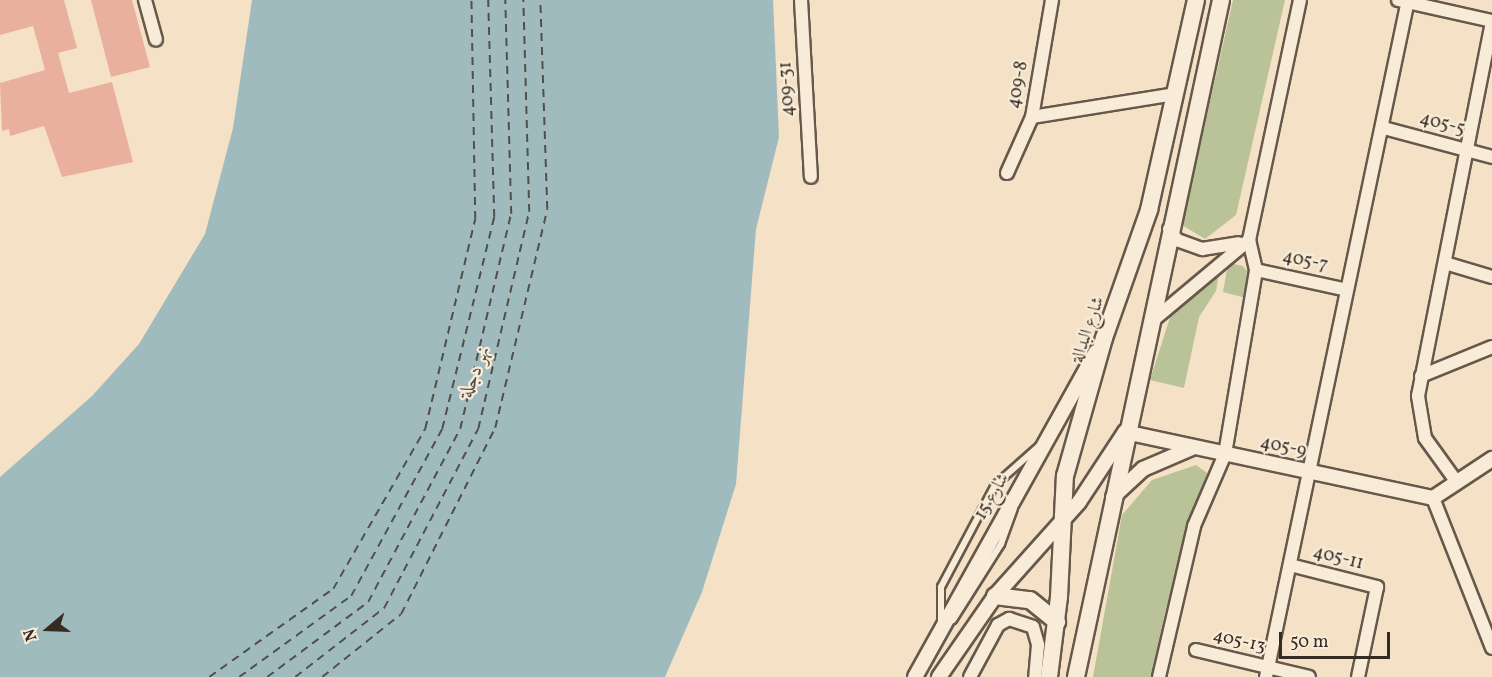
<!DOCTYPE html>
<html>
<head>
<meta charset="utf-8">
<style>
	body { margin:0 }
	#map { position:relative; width:1492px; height:677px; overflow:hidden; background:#f5e1c5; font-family:Vollkorn,Amiri,serif }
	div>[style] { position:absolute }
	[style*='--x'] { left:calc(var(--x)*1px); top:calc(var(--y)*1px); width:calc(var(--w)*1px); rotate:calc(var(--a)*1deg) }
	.green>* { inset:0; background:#b9c397 }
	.water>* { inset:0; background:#a0bbbe }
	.ferry>* { height:1.5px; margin-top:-0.75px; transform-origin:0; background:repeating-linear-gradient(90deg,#504f49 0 8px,transparent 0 14px) }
	.building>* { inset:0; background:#eab09e }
	.roads { filter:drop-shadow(2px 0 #66584b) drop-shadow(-2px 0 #66584b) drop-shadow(0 2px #66584b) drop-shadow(0 -2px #66584b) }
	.service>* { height:6px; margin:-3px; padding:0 3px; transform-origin:3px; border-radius:3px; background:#f8ecd9 }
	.minor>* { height:12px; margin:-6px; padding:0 6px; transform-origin:6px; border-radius:6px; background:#f8ecd9 }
	.tertiary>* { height:14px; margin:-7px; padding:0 7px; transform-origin:7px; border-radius:7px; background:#f8ecd9 }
	.secondary>* { height:16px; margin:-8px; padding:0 8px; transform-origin:8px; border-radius:8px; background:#f8ecd9 }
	span { translate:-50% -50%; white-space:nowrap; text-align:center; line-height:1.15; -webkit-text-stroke:4.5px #f8ecd9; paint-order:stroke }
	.street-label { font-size:18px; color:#362b22 }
	.water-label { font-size:20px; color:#504f49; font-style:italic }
	.north { position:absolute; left:18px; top:599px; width:60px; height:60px; -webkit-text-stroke:4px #f8ecd9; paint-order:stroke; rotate:251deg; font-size:16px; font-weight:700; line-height:24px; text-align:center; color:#362b22 }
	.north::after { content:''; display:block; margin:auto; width:21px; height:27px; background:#362b22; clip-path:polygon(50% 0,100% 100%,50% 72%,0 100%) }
	.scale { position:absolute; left:1279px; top:632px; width:111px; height:27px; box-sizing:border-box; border:3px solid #362b22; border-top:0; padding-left:8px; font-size:18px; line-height:21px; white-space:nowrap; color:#362b22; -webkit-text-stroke:4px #f8ecd9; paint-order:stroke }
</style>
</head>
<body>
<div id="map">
	<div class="green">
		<i style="clip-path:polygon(1233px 0,1285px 0,1236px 215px,1205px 239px,1182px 225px)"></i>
		<i style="clip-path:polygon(1228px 263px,1243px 266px,1250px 275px,1246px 298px,1223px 292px)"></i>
		<i style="clip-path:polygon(1219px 274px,1216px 291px,1199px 317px,1184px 388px,1150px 380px,1172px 311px)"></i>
		<i style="clip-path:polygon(1196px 465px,1207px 473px,1165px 612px,1151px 677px,1093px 677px,1122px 515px,1152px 480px)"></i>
	</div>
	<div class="water">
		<i style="clip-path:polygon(252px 0,773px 0,779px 137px,756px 229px,736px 484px,702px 592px,665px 677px,0 677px,0 477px,92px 396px,139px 344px,205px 234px,233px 128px)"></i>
	</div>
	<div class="ferry">
		<i style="--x:209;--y:677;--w:152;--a:-35.4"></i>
		<i style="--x:333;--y:589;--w:185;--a:-60.1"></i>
		<i style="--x:425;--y:429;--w:216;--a:-76.6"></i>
		<i style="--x:475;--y:219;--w:219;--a:-91"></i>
		<i style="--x:239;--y:677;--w:138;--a:-35.9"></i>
		<i style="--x:351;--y:596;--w:190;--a:-61.4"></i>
		<i style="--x:442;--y:429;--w:218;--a:-76.2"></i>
		<i style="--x:494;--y:217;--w:217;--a:-91.6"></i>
		<i style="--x:267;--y:677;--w:126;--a:-36.6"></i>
		<i style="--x:368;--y:602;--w:196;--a:-62"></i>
		<i style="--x:460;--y:429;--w:221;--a:-76.7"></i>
		<i style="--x:511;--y:214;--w:214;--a:-91.6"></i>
		<i style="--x:295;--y:677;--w:113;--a:-37.8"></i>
		<i style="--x:384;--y:608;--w:202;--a:-62.3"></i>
		<i style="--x:478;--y:429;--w:223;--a:-76.8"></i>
		<i style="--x:529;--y:212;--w:212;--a:-91.6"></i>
		<i style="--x:322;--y:677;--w:101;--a:-38.6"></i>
		<i style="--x:401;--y:614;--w:208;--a:-63.2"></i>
		<i style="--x:495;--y:428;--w:225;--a:-76.6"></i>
		<i style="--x:547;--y:209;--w:209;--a:-91.9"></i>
	</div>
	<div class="building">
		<i style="clip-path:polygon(0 0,64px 0,77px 48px,58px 53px,69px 93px,112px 82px,133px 162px,62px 177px,44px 126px,10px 136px,9px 129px,2px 131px,0 83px,45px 70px,33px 26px,0 35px)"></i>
		<i style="clip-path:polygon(91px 0,132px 0,150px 67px,111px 77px)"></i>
	</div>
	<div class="roads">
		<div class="service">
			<i style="--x:953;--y:620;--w:90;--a:-57.7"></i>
			<i style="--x:1001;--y:544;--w:37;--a:-70"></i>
			<i style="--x:941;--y:625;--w:38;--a:-90"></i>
			<i style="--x:941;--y:587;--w:115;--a:-62.1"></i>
			<i style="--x:995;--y:485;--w:60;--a:-41.6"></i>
		</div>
		<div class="minor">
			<i style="--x:145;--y:0;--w:41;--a:74.6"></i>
			<i style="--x:801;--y:0;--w:177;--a:86.8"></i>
			<i style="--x:1398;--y:0;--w:96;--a:12.6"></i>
			<i style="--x:1032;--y:117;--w:146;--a:-9.1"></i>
			<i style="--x:1384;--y:128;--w:112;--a:15"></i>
			<i style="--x:1007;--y:173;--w:61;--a:-65.9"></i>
			<i style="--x:1032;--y:117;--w:119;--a:-80.3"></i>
			<i style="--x:1169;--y:229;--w:14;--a:54"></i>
			<i style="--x:1177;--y:240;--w:27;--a:20"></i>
			<i style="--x:1202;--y:249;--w:37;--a:-9"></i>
			<i style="--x:1445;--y:263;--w:49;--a:16.6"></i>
			<i style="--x:1256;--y:270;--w:93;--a:12.4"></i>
			<i style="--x:1151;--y:322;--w:128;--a:-39.9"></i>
			<i style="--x:1421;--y:376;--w:77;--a:-22.2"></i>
			<i style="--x:1456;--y:481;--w:53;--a:-125.8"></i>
			<i style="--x:1425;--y:438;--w:43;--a:-99.5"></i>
			<i style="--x:1418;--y:396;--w:382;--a:-78.8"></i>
			<i style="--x:1433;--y:498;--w:161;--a:68.5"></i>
			<i style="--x:1290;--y:565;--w:90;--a:14.2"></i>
			<i style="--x:1377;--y:587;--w:92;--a:101.9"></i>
			<i style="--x:1196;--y:650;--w:116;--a:13.4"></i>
			<i style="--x:970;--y:677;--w:59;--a:-61.7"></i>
			<i style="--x:998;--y:625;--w:13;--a:-29"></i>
			<i style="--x:1009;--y:619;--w:25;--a:18"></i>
			<i style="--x:1033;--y:627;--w:19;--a:74"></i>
			<i style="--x:1038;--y:645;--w:32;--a:95"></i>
			<i style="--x:1159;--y:677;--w:155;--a:-76.9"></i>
			<i style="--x:1194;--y:526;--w:78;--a:-66.7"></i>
			<i style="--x:1225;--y:454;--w:187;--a:-80.4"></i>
			<i style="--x:1256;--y:270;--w:31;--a:-103"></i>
			<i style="--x:1249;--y:240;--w:245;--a:-78"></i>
			<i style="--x:1266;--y:677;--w:692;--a:-78.15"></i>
		</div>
		<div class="tertiary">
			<i style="--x:1113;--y:497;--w:41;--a:-43"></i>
			<i style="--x:1143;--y:469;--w:53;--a:-23.2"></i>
			<i style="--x:915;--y:677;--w:372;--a:-60.9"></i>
			<i style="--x:939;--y:677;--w:98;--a:-55.3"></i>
			<i style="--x:995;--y:596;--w:126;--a:-48.2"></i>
			<i style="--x:1079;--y:502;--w:84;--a:-56.7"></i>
			<i style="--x:1125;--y:432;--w:315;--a:12.1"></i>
			<i style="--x:1433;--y:498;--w:71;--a:-33.5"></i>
		</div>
		<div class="secondary">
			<i style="--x:995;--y:596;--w:35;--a:7"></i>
			<i style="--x:1030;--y:600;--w:35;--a:39"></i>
			<i style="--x:1049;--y:677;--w:81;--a:-82.9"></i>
			<i style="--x:1059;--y:597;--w:121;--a:-87.2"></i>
			<i style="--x:1065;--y:476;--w:143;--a:-74.2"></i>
			<i style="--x:1104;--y:338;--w:136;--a:-70.6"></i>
			<i style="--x:1149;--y:210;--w:215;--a:-77.4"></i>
			<i style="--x:1076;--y:677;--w:692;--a:-77.91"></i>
		</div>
	</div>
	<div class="street-label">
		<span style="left:1019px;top:85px;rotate:-79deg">409-8</span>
		<span style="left:788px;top:89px;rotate:-93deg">409-31</span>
		<span style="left:1442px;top:125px;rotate:15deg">405-5</span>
		<span style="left:1305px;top:262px;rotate:12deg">405-7</span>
		<span style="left:1089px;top:330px;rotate:-71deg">شارع البدالة</span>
		<span style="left:1283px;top:448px;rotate:12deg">405-9</span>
		<span style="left:993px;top:497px;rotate:-60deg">شارع 15</span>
		<span style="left:1338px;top:559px;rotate:14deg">405-11</span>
		<span style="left:1239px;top:642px;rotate:13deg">405-13</span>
	</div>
	<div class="water-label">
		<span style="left:476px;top:372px;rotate:-69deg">نهر دجلة</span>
	</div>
	<div class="north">N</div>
	<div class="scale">50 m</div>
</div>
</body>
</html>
